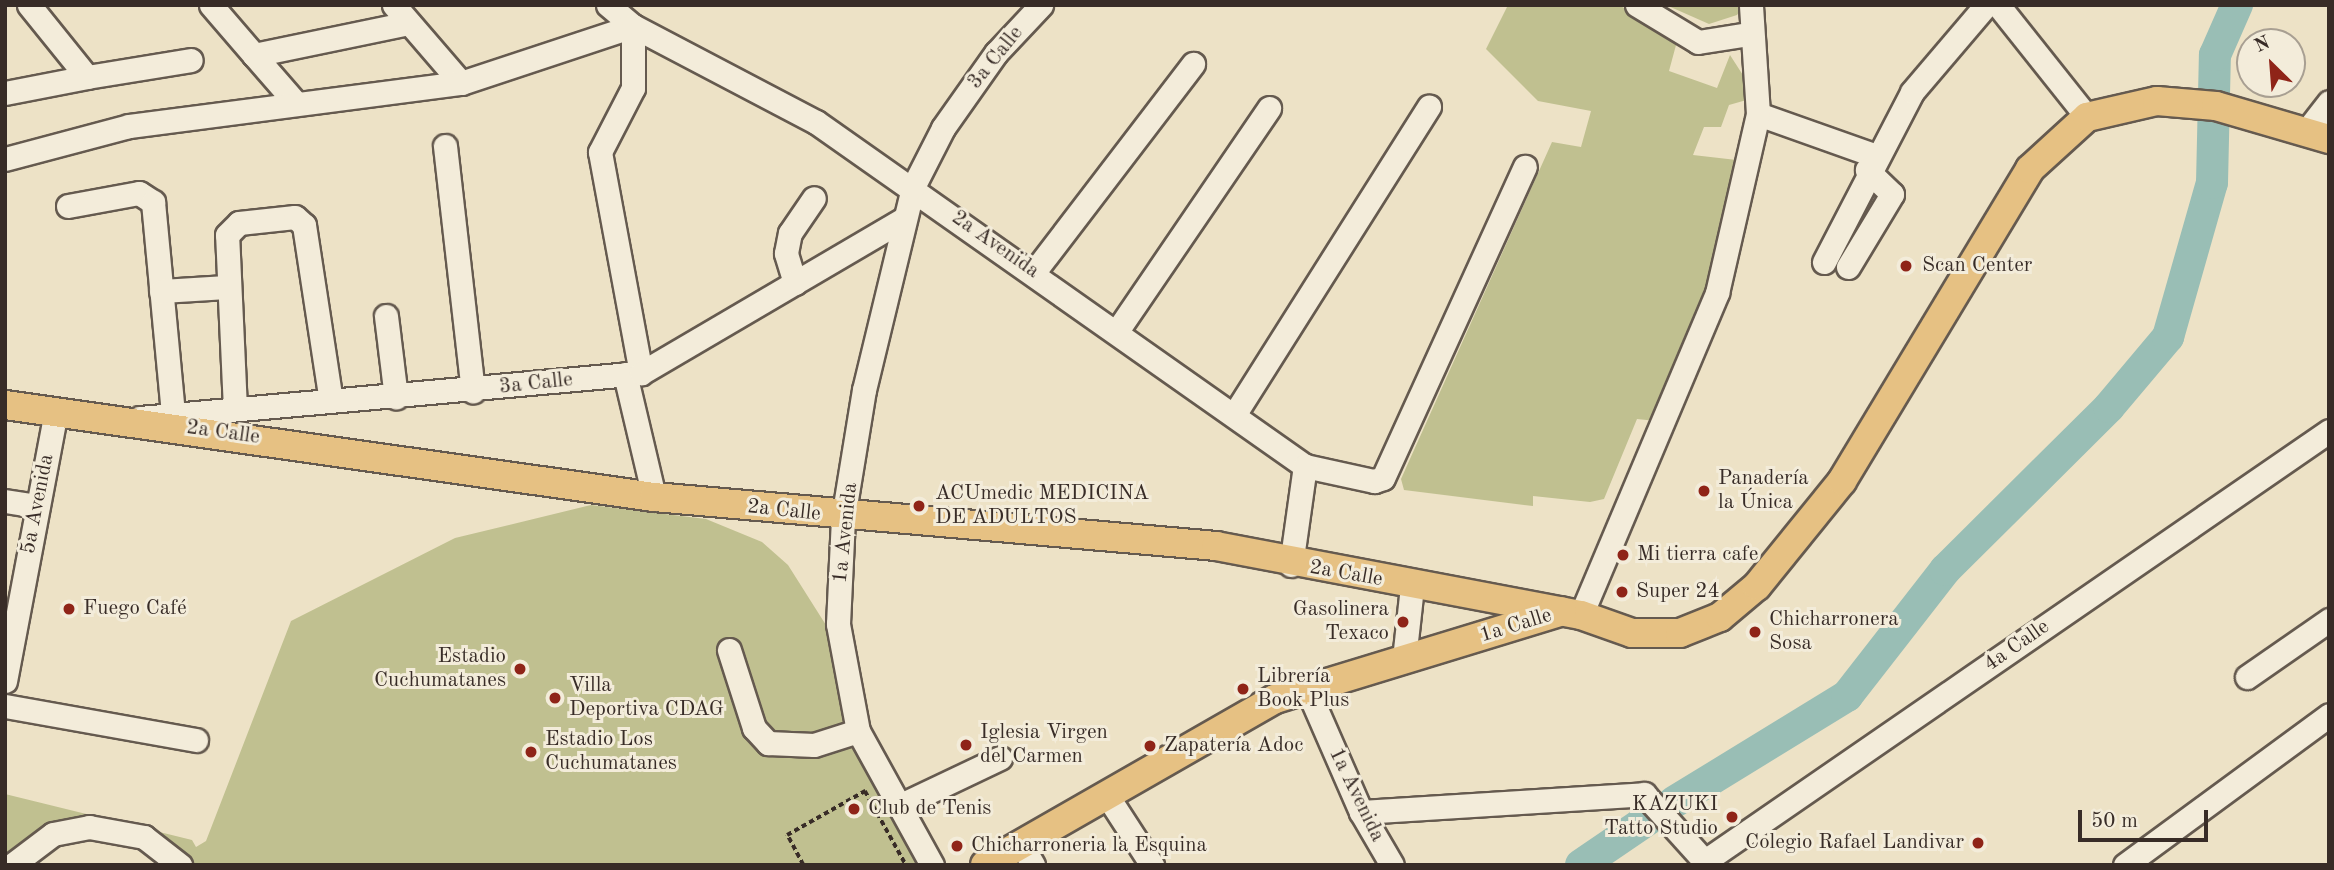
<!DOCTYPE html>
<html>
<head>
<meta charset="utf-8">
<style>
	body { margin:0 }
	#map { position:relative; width:2334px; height:870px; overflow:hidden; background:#ede2c6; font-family:"Old Standard TT",serif }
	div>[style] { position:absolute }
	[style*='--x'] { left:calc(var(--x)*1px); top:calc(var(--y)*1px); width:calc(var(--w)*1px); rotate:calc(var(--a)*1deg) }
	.green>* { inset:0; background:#c0c090 }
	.river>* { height:32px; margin:-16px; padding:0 16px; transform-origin:16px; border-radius:16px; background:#99beb5 }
	.path>* { height:3.5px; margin-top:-1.75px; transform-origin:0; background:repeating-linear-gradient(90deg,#382c27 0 5px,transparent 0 8.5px) }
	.roads { filter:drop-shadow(2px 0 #655a4f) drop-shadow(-2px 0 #655a4f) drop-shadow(0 2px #655a4f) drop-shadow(0 -2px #655a4f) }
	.minor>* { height:23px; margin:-11.5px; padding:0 11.5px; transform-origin:11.5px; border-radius:11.5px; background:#f3ecda }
	.major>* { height:28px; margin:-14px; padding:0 14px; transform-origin:14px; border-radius:14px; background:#e6c183 }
	.dots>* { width:19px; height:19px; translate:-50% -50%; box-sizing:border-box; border:4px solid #f3ecda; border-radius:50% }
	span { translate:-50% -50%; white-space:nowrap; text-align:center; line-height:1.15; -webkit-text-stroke:6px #f3ecda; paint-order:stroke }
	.street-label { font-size:21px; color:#382c27 }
	.poi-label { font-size:21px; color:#382c27 }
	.left { translate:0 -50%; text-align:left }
	.right { translate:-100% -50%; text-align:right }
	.frame { position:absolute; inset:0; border:7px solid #382c27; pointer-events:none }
	.north { position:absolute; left:2236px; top:28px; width:70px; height:70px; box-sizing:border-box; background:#f3ecda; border:2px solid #a89f92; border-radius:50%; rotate:335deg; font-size:19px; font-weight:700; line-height:28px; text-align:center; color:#382c27 }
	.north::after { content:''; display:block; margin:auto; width:24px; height:32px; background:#8f2418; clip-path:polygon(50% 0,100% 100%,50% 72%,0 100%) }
	.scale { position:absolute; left:2078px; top:810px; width:130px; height:32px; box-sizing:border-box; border:4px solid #382c27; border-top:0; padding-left:9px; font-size:21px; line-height:24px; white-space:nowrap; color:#382c27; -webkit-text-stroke:5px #f3ecda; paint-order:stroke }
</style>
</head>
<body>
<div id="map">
	<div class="green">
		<i style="clip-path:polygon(1508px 5px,1618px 5px,1679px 34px,1669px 71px,1717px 88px,1730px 55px,1757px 97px,1729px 105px,1721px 127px,1704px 127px,1693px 155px,1754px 162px,1666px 422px,1637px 419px,1604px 499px,1590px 502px,1533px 496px,1533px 506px,1404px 490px,1401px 479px,1552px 142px,1581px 147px,1591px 111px,1538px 101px,1486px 49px)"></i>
		<i style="clip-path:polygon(1666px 5px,1744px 5px,1737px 15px,1709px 24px)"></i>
		<i style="clip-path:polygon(591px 505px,706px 519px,762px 542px,788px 565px,831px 633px,857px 733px,939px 865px,169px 865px,151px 848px,103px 834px,66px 838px,5px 865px,5px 794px,192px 840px,196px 847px,206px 841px,291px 621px,455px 538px)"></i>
	</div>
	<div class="river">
		<i style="--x:1674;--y:802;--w:203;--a:-31.5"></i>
		<i style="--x:1847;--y:696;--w:160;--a:-52.1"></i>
		<i style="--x:1945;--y:570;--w:231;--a:-44.8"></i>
		<i style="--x:2109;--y:407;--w:92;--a:-49.9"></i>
		<i style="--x:2168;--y:337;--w:160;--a:-74.1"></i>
		<i style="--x:2212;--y:183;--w:128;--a:-88.7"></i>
		<i style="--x:2215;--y:55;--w:55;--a:-66.3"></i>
		<i style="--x:1581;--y:865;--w:83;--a:-34.3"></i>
	</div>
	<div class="path">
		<i style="--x:803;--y:865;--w:34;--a:-118"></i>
		<i style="--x:787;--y:835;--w:90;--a:-29.4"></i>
		<i style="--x:865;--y:791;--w:85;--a:61"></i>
	</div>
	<div class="roads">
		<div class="minor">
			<i style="--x:29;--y:5;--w:92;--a:51.1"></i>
			<i style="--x:87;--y:77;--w:105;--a:-9.3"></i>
			<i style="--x:211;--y:5;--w:66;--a:49.3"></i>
			<i style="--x:254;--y:55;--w:158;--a:-11.7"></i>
			<i style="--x:394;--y:5;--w:103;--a:49.3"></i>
			<i style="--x:608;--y:5;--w:33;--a:40"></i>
			<i style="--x:633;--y:26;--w:207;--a:27.7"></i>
			<i style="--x:816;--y:122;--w:598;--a:35.13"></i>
			<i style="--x:1305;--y:466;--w:71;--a:12.3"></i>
			<i style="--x:1374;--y:481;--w:9;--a:-18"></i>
			<i style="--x:1383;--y:478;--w:342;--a:-65.5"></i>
			<i style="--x:1637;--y:5;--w:71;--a:31.2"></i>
			<i style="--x:1698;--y:42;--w:52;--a:-8.9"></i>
			<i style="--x:1998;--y:5;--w:143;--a:51.5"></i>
			<i style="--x:254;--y:55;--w:61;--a:49"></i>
			<i style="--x:5;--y:93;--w:84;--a:-11"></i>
			<i style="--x:1758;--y:114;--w:123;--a:19.5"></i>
			<i style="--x:2308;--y:129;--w:34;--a:-52"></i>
			<i style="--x:445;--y:146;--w:247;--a:83.5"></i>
			<i style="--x:5;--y:159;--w:128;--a:-14.9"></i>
			<i style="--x:129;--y:126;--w:335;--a:-7.4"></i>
			<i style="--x:461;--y:83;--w:181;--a:-18.3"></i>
			<i style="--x:633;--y:26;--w:62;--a:90"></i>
			<i style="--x:633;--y:88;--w:72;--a:117.3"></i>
			<i style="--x:600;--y:152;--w:225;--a:79.5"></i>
			<i style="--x:68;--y:206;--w:72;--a:-10.4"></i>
			<i style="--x:139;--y:193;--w:17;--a:33"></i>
			<i style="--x:153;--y:202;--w:213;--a:84.6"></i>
			<i style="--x:1824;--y:262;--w:191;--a:-62.6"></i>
			<i style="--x:1912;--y:92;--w:114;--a:-49.6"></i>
			<i style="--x:1848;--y:267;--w:85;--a:-58.9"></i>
			<i style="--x:1892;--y:194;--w:35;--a:-136"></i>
			<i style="--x:1034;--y:272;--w:262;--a:-52.6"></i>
			<i style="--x:795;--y:283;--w:31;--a:-107"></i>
			<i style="--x:786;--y:253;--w:20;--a:-79"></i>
			<i style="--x:790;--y:233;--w:42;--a:-55.6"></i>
			<i style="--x:161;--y:291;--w:66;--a:-3.5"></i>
			<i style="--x:386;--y:316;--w:82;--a:83"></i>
			<i style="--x:1117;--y:331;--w:270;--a:-55.7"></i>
			<i style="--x:625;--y:374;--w:126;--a:76.7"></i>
			<i style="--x:235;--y:409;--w:174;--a:-92.6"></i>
			<i style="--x:227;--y:235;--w:17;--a:-45"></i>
			<i style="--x:239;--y:223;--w:56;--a:-6.1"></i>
			<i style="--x:295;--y:217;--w:12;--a:42"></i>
			<i style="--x:304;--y:225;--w:178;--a:81.3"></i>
			<i style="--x:1234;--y:415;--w:365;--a:-57.7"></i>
			<i style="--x:140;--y:418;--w:503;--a:-5.13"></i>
			<i style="--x:641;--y:373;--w:305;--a:-30.4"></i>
			<i style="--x:5;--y:501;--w:33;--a:9"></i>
			<i style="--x:1291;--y:565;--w:100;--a:-82"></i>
			<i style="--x:1581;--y:615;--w:350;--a:-67.1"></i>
			<i style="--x:1717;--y:293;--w:184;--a:-77.1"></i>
			<i style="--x:1758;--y:114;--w:109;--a:-93.7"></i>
			<i style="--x:729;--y:650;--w:82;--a:72.2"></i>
			<i style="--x:754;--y:728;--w:21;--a:47"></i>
			<i style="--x:768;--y:743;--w:46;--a:2.5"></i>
			<i style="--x:814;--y:745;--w:46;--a:-17.7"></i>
			<i style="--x:1404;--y:659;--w:73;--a:-83.7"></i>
			<i style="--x:2247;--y:677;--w:100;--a:-34.8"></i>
			<i style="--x:5;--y:681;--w:276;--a:-79.3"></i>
			<i style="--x:1306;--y:686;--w:137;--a:66.4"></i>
			<i style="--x:1361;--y:812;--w:61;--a:59.7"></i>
			<i style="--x:5;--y:706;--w:194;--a:10.1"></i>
			<i style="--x:1106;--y:794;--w:85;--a:57.1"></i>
			<i style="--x:899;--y:806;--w:112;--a:-25.4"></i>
			<i style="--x:1361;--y:812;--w:284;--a:-3.6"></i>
			<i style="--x:1644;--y:794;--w:96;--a:48"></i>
			<i style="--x:1021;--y:844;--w:24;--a:60"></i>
			<i style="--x:1705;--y:861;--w:758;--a:-34.57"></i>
			<i style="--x:12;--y:865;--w:51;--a:-37.1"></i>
			<i style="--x:53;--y:834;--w:37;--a:-11"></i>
			<i style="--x:89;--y:827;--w:56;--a:10.3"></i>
			<i style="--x:144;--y:837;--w:46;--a:37.9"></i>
			<i style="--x:932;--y:865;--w:153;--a:-118.9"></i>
			<i style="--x:858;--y:731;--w:109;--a:-100.6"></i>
			<i style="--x:838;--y:624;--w:106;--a:-87.3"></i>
			<i style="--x:843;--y:518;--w:130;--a:-80.7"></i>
			<i style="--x:864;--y:390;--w:209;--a:-76.4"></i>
			<i style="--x:913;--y:187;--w:66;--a:-63"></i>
			<i style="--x:943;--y:128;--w:92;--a:-54.8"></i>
			<i style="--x:996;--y:53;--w:66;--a:-46.8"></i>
			<i style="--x:2125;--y:865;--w:253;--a:-36.3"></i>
		</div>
		<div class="major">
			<i style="--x:5;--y:405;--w:655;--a:8.07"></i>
			<i style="--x:654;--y:497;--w:564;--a:4.98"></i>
			<i style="--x:1216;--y:546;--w:371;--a:10.7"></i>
			<i style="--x:1581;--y:615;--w:54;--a:19.4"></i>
			<i style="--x:1632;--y:633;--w:48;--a:0"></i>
			<i style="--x:1680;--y:633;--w:43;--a:-21.8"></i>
			<i style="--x:1720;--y:617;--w:48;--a:-40"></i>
			<i style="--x:1757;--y:586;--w:135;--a:-51"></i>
			<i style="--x:1842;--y:481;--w:364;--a:-58.9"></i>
			<i style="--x:2030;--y:169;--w:77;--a:-42.4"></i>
			<i style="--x:2087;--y:117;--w:72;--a:-12.9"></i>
			<i style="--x:2157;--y:101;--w:59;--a:4.8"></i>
			<i style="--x:2216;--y:106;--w:118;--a:16.3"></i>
			<i style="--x:985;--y:865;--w:334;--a:-29.8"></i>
			<i style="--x:1275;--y:699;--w:300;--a:-17"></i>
		</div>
	</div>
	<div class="dots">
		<i style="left:1906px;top:266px;background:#8f2418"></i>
		<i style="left:1704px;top:491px;background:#8f2418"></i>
		<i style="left:919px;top:506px;background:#8f2418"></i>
		<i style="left:1623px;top:555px;background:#8f2418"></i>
		<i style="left:1622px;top:592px;background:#8f2418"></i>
		<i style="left:69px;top:609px;background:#8f2418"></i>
		<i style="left:1403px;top:622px;background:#8f2418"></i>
		<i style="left:1755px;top:632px;background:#8f2418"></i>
		<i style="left:520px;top:669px;background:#8f2418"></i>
		<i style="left:1243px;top:689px;background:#8f2418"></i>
		<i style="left:555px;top:698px;background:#8f2418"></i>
		<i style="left:966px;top:745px;background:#8f2418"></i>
		<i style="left:1150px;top:746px;background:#8f2418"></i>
		<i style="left:531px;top:752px;background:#8f2418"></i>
		<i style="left:854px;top:809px;background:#8f2418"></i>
		<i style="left:1732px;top:817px;background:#8f2418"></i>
		<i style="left:1978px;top:843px;background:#8f2418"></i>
		<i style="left:957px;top:846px;background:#8f2418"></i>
	</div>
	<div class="street-label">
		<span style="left:996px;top:58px;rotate:-51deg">3a Calle</span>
		<span style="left:995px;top:245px;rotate:35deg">2a Avenida</span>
		<span style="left:536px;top:384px;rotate:-6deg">3a Calle</span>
		<span style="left:223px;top:433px;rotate:8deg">2a Calle</span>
		<span style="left:38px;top:504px;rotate:-79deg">5a Avenida</span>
		<span style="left:784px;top:511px;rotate:6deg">2a Calle</span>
		<span style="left:846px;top:533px;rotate:-84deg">1a Avenida</span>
		<span style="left:1346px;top:574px;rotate:10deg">2a Calle</span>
		<span style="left:1516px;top:626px;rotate:-17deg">1a Calle</span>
		<span style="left:2017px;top:646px;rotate:-35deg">4a Calle</span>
		<span style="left:1356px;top:795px;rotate:64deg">1a Avenida</span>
	</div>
	<div class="poi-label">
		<span class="left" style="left:1922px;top:266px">Scan Center</span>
		<span class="left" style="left:1718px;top:491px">Panadería<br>la Única</span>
		<span class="left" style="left:935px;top:506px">ACUmedic MEDICINA<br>DE ADULTOS</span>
		<span class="left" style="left:1637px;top:555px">Mi tierra cafe</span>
		<span class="left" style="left:1636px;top:592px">Super 24</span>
		<span class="left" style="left:83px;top:609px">Fuego Café</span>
		<span class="right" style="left:1389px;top:622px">Gasolinera<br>Texaco</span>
		<span class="left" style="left:1769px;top:632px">Chicharronera<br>Sosa</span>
		<span class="right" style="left:506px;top:669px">Estadio<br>Cuchumatanes</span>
		<span class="left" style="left:1257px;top:689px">Librería<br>Book Plus</span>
		<span class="left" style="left:569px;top:698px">Villa<br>Deportiva CDAG</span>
		<span class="left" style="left:980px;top:745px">Iglesia Virgen<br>del Carmen</span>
		<span class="left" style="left:545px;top:752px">Estadio Los<br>Cuchumatanes</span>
		<span class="left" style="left:1164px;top:746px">Zapatería Adoc</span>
		<span class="right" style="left:1718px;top:817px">KAZUKI<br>Tatto Studio</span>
		<span class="left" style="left:868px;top:809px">Club de Tenis</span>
		<span class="right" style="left:1964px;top:843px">Colegio Rafael Landivar</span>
		<span class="left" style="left:971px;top:846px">Chicharroneria la Esquina</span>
	</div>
	<div class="frame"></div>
	<div class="north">N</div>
	<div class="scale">50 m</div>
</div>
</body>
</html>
